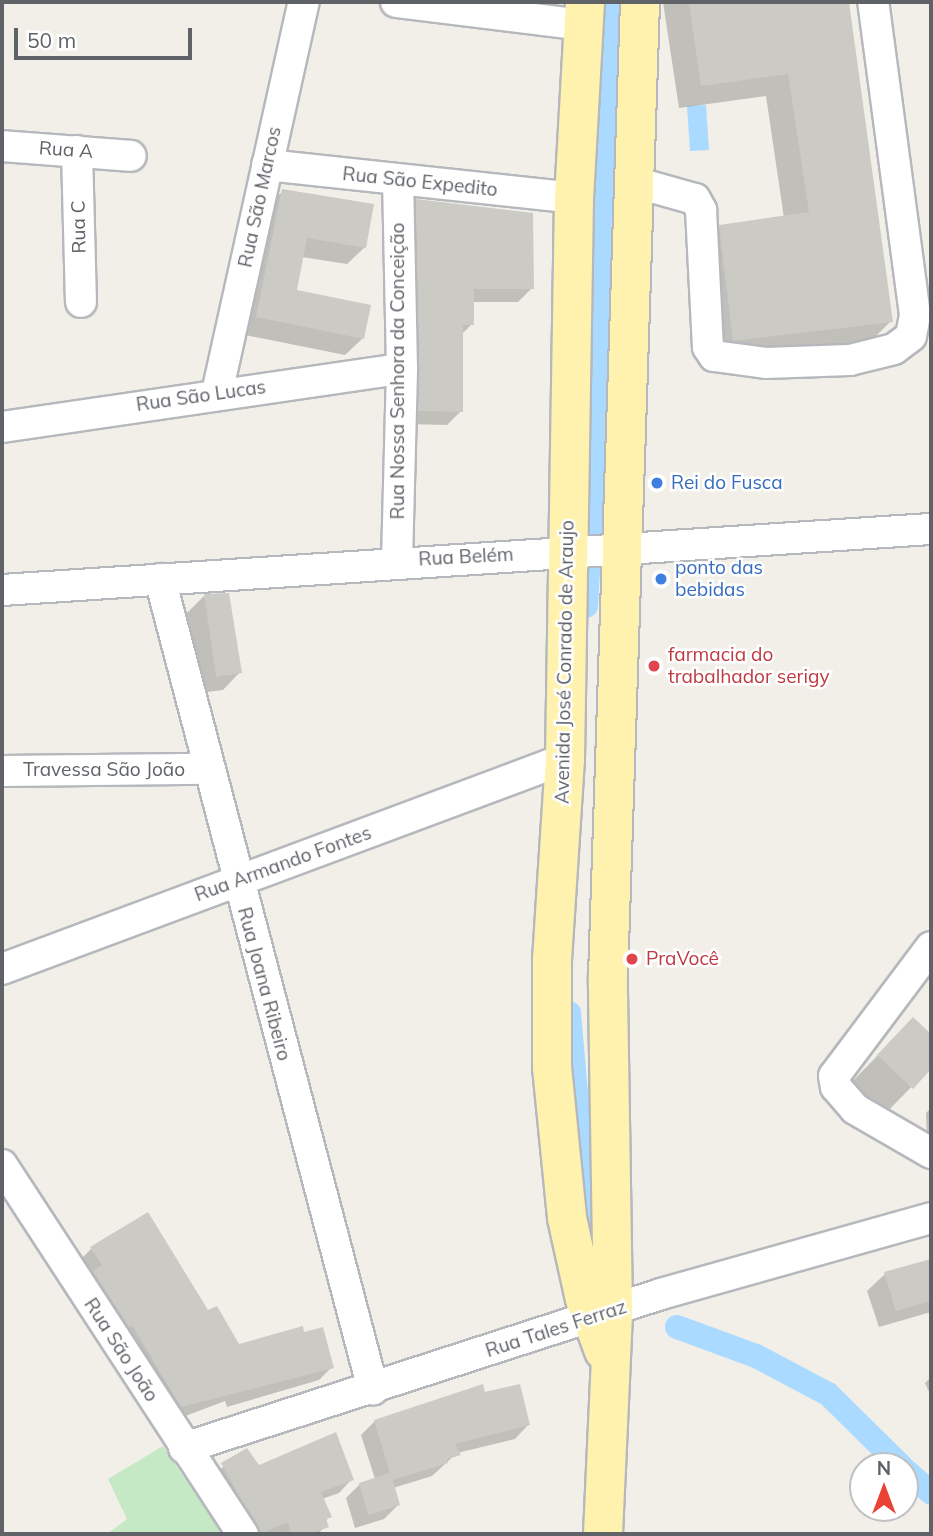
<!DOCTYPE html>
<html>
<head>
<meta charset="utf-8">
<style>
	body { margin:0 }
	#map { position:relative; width:933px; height:1536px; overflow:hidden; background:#f1efe8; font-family:Mulish,sans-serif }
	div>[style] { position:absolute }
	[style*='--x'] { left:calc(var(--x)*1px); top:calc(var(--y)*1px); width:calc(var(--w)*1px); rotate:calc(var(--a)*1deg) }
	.green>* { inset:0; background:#c5e8c5 }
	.water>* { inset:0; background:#aadaff }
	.shadow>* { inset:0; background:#0003 }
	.canal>* { height:24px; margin:-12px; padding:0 12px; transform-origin:12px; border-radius:12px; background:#aadaff }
	.building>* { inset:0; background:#cccac5 }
	.roads { filter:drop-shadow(2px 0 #b5b8bc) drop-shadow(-2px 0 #b5b8bc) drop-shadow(0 2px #b5b8bc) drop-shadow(0 -2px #b5b8bc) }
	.minor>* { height:30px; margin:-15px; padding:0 15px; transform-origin:15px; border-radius:15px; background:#fff }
	.major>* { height:38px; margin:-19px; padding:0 19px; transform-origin:19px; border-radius:19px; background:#fff2af }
	.dots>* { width:19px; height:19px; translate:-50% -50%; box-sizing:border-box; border:4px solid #fff; border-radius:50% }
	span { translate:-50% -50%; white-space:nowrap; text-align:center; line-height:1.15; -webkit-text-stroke:5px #fff; paint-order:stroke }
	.street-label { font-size:19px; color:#5f6368 }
	.shop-label { font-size:19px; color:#366cbe }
	.left { translate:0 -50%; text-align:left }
	.health-label { font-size:19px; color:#be3a42 }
	.frame { position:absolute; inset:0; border:4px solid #5f6368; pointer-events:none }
	.north { position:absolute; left:849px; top:1452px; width:70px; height:70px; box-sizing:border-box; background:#fff; border:2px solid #bfc1c3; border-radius:50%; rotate:0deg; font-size:19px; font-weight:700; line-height:28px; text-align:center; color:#5f6368 }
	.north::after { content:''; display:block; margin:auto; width:24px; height:32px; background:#ea4335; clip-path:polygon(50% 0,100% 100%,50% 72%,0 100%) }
	.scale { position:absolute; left:14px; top:28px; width:178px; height:32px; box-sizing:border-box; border:4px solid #5f6368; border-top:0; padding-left:9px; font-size:21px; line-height:24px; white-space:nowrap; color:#5f6368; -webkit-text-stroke:5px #fff; paint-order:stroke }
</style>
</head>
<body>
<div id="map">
	<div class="green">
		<i style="clip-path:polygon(163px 1446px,222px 1534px,107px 1534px,127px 1519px,108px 1479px)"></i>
	</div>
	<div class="water">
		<i style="clip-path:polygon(706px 105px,709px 150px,690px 151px,687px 106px)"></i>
	</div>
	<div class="shadow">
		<i style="clip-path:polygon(663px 2px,847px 2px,891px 321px,868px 344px,711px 363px,697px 249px,720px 227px,784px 218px,766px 96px,679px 108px)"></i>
		<i style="clip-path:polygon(283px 191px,365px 247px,347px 264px,302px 257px,295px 291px,363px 338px,345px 355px,240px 334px,265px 209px)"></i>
		<i style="clip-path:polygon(416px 200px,532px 288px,518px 302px,472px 302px,472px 324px,462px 334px,461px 411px,447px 425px,405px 424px,403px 214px)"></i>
		<i style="clip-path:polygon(204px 596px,240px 672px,223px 690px,199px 693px,187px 613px)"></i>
		<i style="clip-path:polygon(913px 1019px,931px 1036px,931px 1067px,880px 1119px,846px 1088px)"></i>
		<i style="clip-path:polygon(931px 1108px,931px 1160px,928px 1160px,926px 1113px)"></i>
		<i style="clip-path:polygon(91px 1249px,208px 1313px,238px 1346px,303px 1334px,332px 1367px,319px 1380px,227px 1407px,225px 1401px,172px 1421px,79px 1261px)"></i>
		<i style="clip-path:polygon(931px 1261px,931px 1312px,879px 1327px,867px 1291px,885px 1274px)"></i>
		<i style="clip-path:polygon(931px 1377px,931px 1396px,925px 1383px)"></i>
		<i style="clip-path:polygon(484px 1394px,528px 1425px,515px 1439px,457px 1453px,432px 1476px,393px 1488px,398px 1505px,384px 1519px,355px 1528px,346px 1498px,360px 1484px,375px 1479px,361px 1435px,375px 1421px)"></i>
		<i style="clip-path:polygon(246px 1451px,259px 1467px,352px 1479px,339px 1493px,322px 1499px,329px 1516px,319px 1534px,242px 1534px,208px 1478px)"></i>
	</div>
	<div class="canal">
		<i style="--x:586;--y:606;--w:209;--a:-86.7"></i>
		<i style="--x:598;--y:397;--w:160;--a:-89.6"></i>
		<i style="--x:599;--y:237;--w:235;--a:-87.3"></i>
		<i style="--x:569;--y:1013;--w:220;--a:85"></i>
		<i style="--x:677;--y:1327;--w:84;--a:20.2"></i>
		<i style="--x:756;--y:1356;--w:81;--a:27.8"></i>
		<i style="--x:828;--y:1394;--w:103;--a:44.6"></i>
		<i style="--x:905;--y:1470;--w:35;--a:41"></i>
	</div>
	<div class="building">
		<i style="clip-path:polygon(689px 2px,849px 2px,893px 322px,733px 341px,719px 225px,809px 212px,788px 74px,701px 86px)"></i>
		<i style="clip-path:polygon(282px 189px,374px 204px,366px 248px,307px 238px,297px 290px,371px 305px,364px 339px,256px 317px)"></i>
		<i style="clip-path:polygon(416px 199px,533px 213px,534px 289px,474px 289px,474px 325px,463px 325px,463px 412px,418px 411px)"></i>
		<i style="clip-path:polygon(229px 593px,242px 673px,216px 677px,204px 594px)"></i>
		<i style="clip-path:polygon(913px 1017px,931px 1034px,931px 1069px,913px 1089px,877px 1055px)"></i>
		<i style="clip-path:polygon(148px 1212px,208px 1310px,217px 1306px,239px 1344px,303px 1326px,304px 1332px,323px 1327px,334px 1368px,181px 1407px,132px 1325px,129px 1327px,93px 1271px,102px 1265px,90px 1247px)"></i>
		<i style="clip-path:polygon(931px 1259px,931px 1301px,896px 1311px,884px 1272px)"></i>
		<i style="clip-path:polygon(483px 1384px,485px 1392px,520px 1384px,530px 1425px,455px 1444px,461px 1455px,447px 1459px,448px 1463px,393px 1480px,400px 1505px,368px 1515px,359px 1483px,390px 1473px,374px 1420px)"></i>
		<i style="clip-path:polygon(336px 1432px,354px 1480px,321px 1492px,332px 1517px,326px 1519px,329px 1527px,311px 1534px,291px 1534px,288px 1522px,260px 1534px,221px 1463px,247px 1448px,259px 1465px)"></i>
	</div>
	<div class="roads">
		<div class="minor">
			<i style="--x:396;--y:2;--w:189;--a:7"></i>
			<i style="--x:2;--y:146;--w:129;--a:4.4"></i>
			<i style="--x:77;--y:151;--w:151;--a:88.5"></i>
			<i style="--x:267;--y:165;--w:309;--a:6.1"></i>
			<i style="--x:634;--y:182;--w:63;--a:15.6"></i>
			<i style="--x:695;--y:199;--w:13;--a:61"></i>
			<i style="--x:701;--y:210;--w:137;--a:87.1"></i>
			<i style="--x:708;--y:347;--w:11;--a:56"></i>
			<i style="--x:714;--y:356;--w:52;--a:7.7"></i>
			<i style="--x:766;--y:363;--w:84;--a:-2"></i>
			<i style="--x:850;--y:360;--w:45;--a:-14"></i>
			<i style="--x:894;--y:349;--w:21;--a:-37"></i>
			<i style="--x:911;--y:336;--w:21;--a:-79"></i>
			<i style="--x:915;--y:315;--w:316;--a:-97.6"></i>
			<i style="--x:217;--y:393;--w:401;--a:-77.5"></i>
			<i style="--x:2;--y:427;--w:404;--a:-8.3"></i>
			<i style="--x:397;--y:561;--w:192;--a:-88.5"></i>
			<i style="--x:402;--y:369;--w:188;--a:-91.2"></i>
			<i style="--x:160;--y:579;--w:838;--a:75.27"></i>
			<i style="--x:2;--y:590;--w:931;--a:-3.76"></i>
			<i style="--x:2;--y:771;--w:205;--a:-0.6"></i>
			<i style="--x:931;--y:947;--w:161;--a:126.9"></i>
			<i style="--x:834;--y:1076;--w:11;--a:80"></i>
			<i style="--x:836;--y:1087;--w:29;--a:49"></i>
			<i style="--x:855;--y:1109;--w:88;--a:30.1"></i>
			<i style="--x:2;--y:969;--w:601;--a:-20.46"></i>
			<i style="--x:2;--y:1165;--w:441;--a:56.9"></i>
			<i style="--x:184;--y:1448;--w:501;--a:-17.89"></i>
			<i style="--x:661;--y:1294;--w:280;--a:-15.7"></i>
		</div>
		<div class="major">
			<i style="--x:585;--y:2;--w:196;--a:93.2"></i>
			<i style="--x:574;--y:198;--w:561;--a:90.92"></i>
			<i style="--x:565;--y:759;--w:199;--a:93.7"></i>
			<i style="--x:552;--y:958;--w:109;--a:90"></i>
			<i style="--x:552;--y:1067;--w:152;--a:84.3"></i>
			<i style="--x:567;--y:1218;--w:83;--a:77.5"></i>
			<i style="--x:585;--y:1299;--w:55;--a:69.9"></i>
			<i style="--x:603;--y:1534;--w:224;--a:-87.4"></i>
			<i style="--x:613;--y:1310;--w:333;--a:-90.9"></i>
			<i style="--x:608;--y:977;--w:976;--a:-88.12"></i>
		</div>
	</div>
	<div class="dots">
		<i style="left:657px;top:483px;background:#3f7fe0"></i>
		<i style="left:661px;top:579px;background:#3f7fe0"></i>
		<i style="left:654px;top:666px;background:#e0444e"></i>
		<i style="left:632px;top:959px;background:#e0444e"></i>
	</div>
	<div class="street-label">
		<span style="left:66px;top:150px;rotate:4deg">Rua A</span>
		<span style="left:420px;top:182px;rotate:6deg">Rua São Expedito</span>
		<span style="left:260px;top:197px;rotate:-78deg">Rua São Marcos</span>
		<span style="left:79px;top:227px;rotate:-91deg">Rua C</span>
		<span style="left:398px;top:371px;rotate:-90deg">Rua Nossa Senhora da Conceição</span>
		<span style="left:201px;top:396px;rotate:-8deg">Rua São Lucas</span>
		<span style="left:466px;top:557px;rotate:-3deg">Rua Belém</span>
		<span style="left:565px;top:662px;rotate:-89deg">Avenida José Conrado de Araujo</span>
		<span style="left:104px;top:770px">Travessa São João</span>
		<span style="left:283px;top:864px;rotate:-20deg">Rua Armando Fontes</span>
		<span style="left:264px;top:984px;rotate:75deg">Rua Joana Ribeiro</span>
		<span style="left:556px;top:1329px;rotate:-18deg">Rua Tales Ferraz</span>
		<span style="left:121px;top:1350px;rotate:57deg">Rua São João</span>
	</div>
	<div class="shop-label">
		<span class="left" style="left:671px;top:483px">Rei do Fusca</span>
		<span class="left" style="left:675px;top:579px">ponto das<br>bebidas</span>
	</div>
	<div class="health-label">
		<span class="left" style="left:668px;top:666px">farmacia do<br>trabalhador serigy</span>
		<span class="left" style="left:646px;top:959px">PraVocê</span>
	</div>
	<div class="frame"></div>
	<div class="north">N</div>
	<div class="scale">50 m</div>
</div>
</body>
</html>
